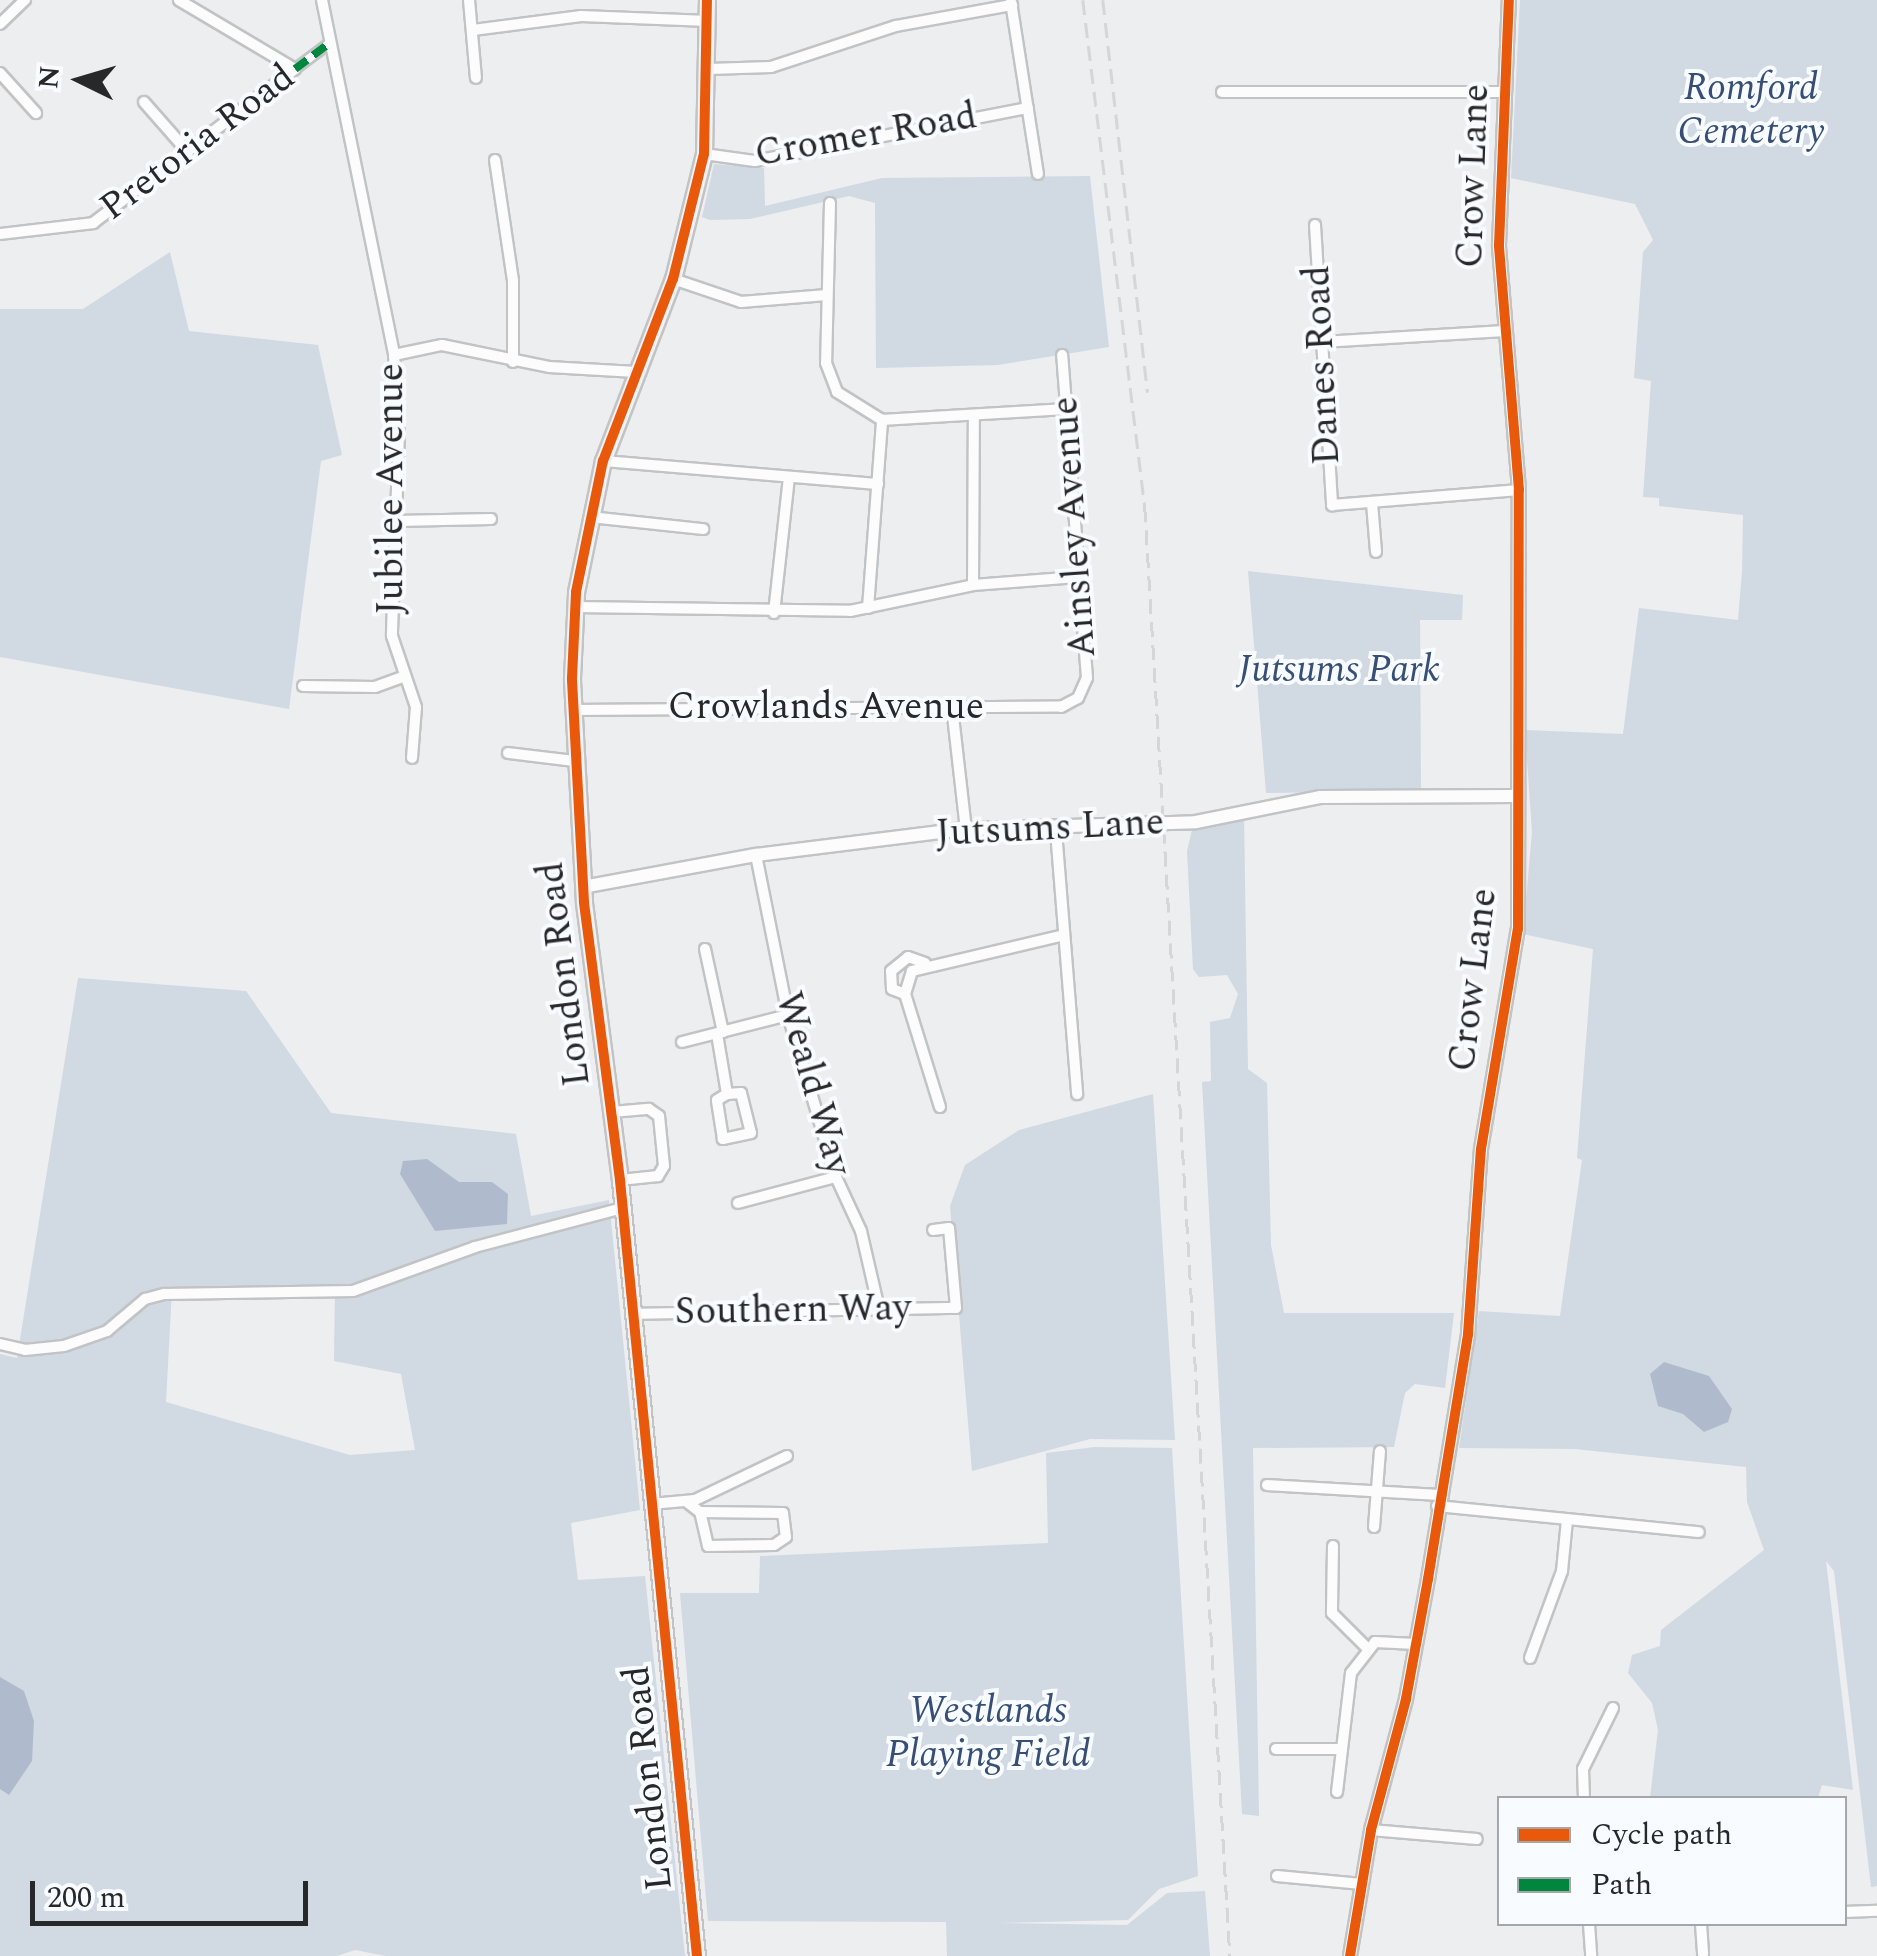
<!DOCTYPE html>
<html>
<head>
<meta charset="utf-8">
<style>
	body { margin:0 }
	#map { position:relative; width:1877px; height:1956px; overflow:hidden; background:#eceef0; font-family:Spectral,serif }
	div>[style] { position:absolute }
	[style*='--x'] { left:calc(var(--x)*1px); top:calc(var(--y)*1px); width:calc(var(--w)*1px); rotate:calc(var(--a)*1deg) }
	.green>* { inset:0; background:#d1d9e3 }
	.water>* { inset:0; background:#afbbcd }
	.roads { filter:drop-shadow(2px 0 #c1c3c4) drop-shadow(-2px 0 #c1c3c4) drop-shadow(0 2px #c1c3c4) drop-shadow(0 -2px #c1c3c4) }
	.pedestrian>* { height:8px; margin:-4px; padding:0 4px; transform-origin:4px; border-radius:4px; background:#fcfcfd }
	.minor>* { height:10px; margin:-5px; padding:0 5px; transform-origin:5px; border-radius:5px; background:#fcfcfd }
	.tertiary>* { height:12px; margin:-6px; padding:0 6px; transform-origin:6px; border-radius:6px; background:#fcfcfd }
	.primary>* { height:15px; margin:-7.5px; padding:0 7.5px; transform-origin:7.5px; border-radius:7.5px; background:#f1f3f7 }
	.rail>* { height:2.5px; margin-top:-1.25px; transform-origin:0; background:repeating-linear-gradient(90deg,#d6d6d6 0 15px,transparent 0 23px) }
	.quiet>* { height:8px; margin-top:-4px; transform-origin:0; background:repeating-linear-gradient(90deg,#00873e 0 15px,transparent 0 23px) }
	.cycleway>* { height:10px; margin:-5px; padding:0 5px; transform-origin:5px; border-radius:5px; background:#e8590c }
	span { translate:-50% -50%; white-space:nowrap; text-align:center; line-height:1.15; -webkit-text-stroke:8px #f8fbff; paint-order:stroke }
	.park-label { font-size:38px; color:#374f76; font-style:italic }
	.street-label { font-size:38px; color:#272829 }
	.legend { position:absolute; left:1497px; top:1796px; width:350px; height:130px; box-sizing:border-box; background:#f8fbff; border:2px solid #a4a7a9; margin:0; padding:12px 18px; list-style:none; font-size:30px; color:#272829 }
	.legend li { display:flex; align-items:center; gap:20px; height:50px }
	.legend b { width:50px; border:2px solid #a4a7a9 }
	.north { position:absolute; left:30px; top:30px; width:100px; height:100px; -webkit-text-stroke:8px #f8fbff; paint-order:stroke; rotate:275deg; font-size:28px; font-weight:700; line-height:40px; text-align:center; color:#272829 }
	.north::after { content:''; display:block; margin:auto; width:35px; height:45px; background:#272829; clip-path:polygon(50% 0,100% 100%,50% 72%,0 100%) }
	.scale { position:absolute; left:30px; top:1881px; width:278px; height:45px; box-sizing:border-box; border:5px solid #272829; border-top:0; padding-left:12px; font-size:30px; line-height:35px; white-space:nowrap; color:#272829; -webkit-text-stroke:8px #f8fbff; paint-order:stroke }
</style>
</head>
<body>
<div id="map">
	<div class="green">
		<i style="clip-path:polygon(1520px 0,1877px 0,1877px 1886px,1871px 1887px,1834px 1571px,1826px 1561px,1853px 1790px,1822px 1785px,1818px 1798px,1650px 1798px,1658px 1730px,1652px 1703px,1628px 1673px,1632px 1655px,1660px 1646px,1661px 1630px,1764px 1550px,1747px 1502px,1746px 1467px,1575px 1449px,1459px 1448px,1479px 1311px,1560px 1316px,1582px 1160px,1577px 1158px,1593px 949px,1523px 934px,1532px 832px,1525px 730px,1623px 734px,1639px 608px,1738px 620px,1742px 572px,1743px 515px,1659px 506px,1659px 498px,1643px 497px,1651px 381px,1634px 378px,1643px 252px,1653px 240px,1635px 204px,1511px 178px)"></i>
		<i style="clip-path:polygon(714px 164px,764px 168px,765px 206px,882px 178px,1090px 176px,1109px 347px,998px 365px,876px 368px,875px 203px,849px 196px,750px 219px,710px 220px,702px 217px)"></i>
		<i style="clip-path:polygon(170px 252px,189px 331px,318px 345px,342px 455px,321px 461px,289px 709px,0 657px,0 309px,83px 309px)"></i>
		<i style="clip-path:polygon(1248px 571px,1463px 595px,1462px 620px,1420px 620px,1421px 791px,1266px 793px)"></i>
		<i style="clip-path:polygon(1244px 817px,1248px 1069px,1267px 1083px,1271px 1245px,1284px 1313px,1454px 1313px,1445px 1388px,1415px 1384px,1405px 1393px,1394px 1447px,1253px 1448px,1259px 1816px,1242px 1814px,1202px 1082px,1211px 1081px,1210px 1022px,1230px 1018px,1238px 994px,1227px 975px,1199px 977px,1193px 969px,1187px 851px,1192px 830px)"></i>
		<i style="clip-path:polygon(evenodd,78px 978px,246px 991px,331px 1113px,516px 1134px,531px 1216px,609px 1200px,640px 1510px,571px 1523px,578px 1580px,645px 1576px,685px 1956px,386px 1956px,355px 1950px,337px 1956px,0 1956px,0 1354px,17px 1358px,78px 978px,335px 1287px,334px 1361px,401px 1374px,415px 1450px,350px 1455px,166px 1402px,172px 1289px,335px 1287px)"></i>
		<i style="clip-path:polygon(1153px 1094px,1175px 1440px,1090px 1439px,972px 1471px,950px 1206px,965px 1165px,1019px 1130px)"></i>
		<i style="clip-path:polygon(1095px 1447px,1172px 1448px,1198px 1876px,1159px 1889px,1128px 1920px,998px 1923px,1127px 1925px,1167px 1893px,1205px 1891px,1210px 1956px,947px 1956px,946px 1922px,708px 1921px,680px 1593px,759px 1593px,760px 1556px,1048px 1543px,1046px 1453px)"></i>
	</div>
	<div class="water">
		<i style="clip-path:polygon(427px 1159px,459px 1182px,492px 1182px,508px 1194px,507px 1224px,435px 1231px,400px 1174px,403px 1161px)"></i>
		<i style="clip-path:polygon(1664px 1362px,1709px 1376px,1732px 1409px,1728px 1422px,1704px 1432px,1683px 1414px,1658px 1406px,1650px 1374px)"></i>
		<i style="clip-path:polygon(0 1677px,24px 1691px,34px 1721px,32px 1761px,9px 1795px,0 1789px)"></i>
	</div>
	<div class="roads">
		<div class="pedestrian">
			<i style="--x:295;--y:69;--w:45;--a:-36.9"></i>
		</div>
		<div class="minor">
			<i style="--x:322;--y:0;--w:362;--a:78.5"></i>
			<i style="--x:394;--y:355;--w:76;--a:86.2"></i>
			<i style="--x:399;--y:431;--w:205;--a:92"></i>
			<i style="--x:392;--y:636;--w:75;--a:71.3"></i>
			<i style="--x:416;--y:707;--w:51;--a:94.5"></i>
			<i style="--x:469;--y:0;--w:78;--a:84.9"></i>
			<i style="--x:1011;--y:2;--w:174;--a:81.1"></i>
			<i style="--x:0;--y:24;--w:35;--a:-44"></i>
			<i style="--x:473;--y:30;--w:109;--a:-7.4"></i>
			<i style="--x:581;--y:16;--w:128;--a:2.2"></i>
			<i style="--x:709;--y:69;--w:62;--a:-1.8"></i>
			<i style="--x:771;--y:67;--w:132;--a:-18.2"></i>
			<i style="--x:896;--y:26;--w:118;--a:-10.3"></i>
			<i style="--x:0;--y:73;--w:54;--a:48"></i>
			<i style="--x:1222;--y:92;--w:284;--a:0"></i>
			<i style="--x:144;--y:102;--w:67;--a:48.7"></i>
			<i style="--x:704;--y:154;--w:51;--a:7.8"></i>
			<i style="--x:755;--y:161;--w:278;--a:-11"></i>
			<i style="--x:495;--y:160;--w:122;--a:81.5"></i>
			<i style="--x:513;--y:281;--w:81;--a:90"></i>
			<i style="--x:830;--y:203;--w:160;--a:91.4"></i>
			<i style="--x:826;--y:363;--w:31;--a:69"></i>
			<i style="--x:837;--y:392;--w:53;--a:31.9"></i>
			<i style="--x:882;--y:420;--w:184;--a:-3.4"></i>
			<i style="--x:1315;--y:225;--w:281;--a:86.5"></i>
			<i style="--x:1332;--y:505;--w:188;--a:-4.6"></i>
			<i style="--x:0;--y:234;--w:94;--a:-6.7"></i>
			<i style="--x:93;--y:223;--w:254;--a:-37.3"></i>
			<i style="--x:295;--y:69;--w:135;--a:-149.3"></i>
			<i style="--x:673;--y:279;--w:72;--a:18.7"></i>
			<i style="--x:741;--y:302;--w:86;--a:-4.7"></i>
			<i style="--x:1323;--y:342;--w:181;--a:-3.5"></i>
			<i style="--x:394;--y:355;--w:49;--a:-11.8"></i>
			<i style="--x:442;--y:345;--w:109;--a:11.6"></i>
			<i style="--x:549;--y:367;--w:87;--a:3.3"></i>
			<i style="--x:603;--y:461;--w:276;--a:4.8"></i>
			<i style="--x:1372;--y:503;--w:49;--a:85.3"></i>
			<i style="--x:590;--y:517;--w:114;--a:6.1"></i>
			<i style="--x:396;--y:521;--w:95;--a:-1.2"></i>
			<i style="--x:973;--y:585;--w:167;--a:-89.7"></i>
			<i style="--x:575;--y:607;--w:275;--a:0.8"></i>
			<i style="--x:850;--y:611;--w:126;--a:-11.9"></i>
			<i style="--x:973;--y:585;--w:105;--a:-4.4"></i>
			<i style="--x:868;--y:608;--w:189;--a:-85.7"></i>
			<i style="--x:774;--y:613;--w:136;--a:-83.7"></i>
			<i style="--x:303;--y:686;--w:72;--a:0.8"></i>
			<i style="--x:375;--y:687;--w:30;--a:-20"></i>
			<i style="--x:952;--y:707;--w:123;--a:83.5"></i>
			<i style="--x:572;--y:710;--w:489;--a:-0.4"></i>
			<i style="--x:1061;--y:707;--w:19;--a:-28"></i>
			<i style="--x:1078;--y:698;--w:22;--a:-66"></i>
			<i style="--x:1087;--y:678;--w:324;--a:-94.4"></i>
			<i style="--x:508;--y:753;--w:66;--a:6.9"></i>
			<i style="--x:1056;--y:831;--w:264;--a:85.4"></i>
			<i style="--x:756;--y:855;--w:163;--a:78.7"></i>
			<i style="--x:788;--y:1015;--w:169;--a:73.5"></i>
			<i style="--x:836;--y:1177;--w:60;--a:65.2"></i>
			<i style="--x:861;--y:1231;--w:80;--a:77"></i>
			<i style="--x:705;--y:949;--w:85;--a:77.8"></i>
			<i style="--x:905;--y:994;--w:14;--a:-159"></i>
			<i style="--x:892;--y:989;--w:18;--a:-93"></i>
			<i style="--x:891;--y:971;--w:22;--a:-39"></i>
			<i style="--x:908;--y:957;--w:18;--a:19"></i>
			<i style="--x:717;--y:1034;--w:61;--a:80.5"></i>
			<i style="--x:727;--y:1094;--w:14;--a:-4"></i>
			<i style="--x:741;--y:1093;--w:41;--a:76"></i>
			<i style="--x:751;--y:1133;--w:29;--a:168"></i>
			<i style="--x:723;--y:1139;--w:39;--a:-99"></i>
			<i style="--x:717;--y:1100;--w:12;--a:-31"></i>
			<i style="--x:682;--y:1042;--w:109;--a:-14.3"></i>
			<i style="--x:940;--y:1107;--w:118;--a:-107.2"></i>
			<i style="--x:905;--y:994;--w:24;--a:-73"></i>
			<i style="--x:912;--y:971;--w:152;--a:-13.3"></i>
			<i style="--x:612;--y:1112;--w:37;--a:-5"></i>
			<i style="--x:649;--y:1109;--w:12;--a:35"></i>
			<i style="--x:659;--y:1116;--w:50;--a:84.3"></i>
			<i style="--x:664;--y:1166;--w:12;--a:121"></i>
			<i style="--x:658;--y:1176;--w:38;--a:174"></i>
			<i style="--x:738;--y:1203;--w:101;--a:-14.9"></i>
			<i style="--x:632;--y:1314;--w:324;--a:-1.1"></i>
			<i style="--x:956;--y:1308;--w:80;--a:-95"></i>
			<i style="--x:949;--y:1228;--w:16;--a:173"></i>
			<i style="--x:0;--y:1344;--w:26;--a:13"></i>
			<i style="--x:25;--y:1350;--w:39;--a:-6"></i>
			<i style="--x:64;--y:1346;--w:46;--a:-19.2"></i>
			<i style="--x:107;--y:1331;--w:50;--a:-40.1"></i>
			<i style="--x:145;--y:1299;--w:20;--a:-15"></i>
			<i style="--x:164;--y:1294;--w:189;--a:-0.9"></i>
			<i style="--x:353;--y:1291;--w:130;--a:-19.8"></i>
			<i style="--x:475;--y:1247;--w:153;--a:-14.8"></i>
			<i style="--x:1267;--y:1485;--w:172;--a:3.3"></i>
			<i style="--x:687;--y:1502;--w:16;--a:38"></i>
			<i style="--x:700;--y:1512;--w:83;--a:0.7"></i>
			<i style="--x:783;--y:1513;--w:24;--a:83"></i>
			<i style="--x:786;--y:1537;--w:14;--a:146"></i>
			<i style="--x:774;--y:1545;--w:66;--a:179.1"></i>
			<i style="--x:708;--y:1546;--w:35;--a:-103"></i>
			<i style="--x:651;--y:1504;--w:44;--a:-5.2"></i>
			<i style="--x:695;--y:1500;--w:102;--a:-25.6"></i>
			<i style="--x:1437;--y:1506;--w:263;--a:5.7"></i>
			<i style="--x:1374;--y:1527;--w:76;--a:-85.5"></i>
			<i style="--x:1333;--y:1546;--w:67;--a:90.9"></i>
			<i style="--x:1332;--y:1613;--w:51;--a:45"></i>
			<i style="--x:1530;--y:1658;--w:93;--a:-69.8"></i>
			<i style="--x:1562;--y:1571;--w:51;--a:-84.4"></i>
			<i style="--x:1276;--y:1749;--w:66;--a:0"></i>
			<i style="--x:1337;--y:1792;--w:120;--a:-83.3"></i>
			<i style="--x:1351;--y:1673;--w:39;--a:-52"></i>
			<i style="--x:1375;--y:1642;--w:41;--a:2.8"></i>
			<i style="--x:1584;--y:1798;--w:29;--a:-92"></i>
			<i style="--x:1583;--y:1769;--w:68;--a:-63.8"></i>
			<i style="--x:1371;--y:1830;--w:106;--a:4.9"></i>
			<i style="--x:1277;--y:1876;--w:85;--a:5.4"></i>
			<i style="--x:1844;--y:1912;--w:33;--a:-2"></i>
			<i style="--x:1589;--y:1924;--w:32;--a:86"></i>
			<i style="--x:1701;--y:1924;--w:30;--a:86"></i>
		</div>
		<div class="tertiary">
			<i style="--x:588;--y:886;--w:171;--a:-10.5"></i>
			<i style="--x:756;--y:855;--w:212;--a:-7.1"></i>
			<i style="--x:966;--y:829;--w:230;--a:-1.7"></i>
			<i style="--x:1196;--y:822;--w:126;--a:-11.4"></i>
			<i style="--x:1320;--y:797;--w:194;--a:-0.3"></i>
			<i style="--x:1350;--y:1956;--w:128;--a:-80.5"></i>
			<i style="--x:1371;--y:1830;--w:136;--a:-75"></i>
			<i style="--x:1406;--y:1699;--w:122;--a:-79.6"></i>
			<i style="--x:1428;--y:1579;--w:248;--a:-80.7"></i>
			<i style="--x:1468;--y:1334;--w:185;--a:-86"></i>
			<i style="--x:1481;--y:1149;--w:223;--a:-80.5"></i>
			<i style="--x:1518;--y:929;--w:439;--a:-89.9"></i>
			<i style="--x:1519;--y:490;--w:246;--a:-94.7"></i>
			<i style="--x:1499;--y:245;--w:245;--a:-87.7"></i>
		</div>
		<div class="primary">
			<i style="--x:697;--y:1956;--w:780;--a:-95.67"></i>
			<i style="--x:620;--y:1180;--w:280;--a:-97.4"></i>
			<i style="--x:584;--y:902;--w:224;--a:-93.1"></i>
			<i style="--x:572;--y:678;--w:86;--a:-87.3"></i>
			<i style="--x:576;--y:592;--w:134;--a:-78.4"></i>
			<i style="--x:603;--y:461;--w:195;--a:-69"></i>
			<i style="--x:673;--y:279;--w:129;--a:-76.1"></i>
			<i style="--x:704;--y:154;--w:154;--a:-88.9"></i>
		</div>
	</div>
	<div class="rail">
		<i style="--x:1083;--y:0;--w:511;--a:83.03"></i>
		<i style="--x:1145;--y:507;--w:1451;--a:86.64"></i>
		<i style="--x:1103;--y:0;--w:395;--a:83.5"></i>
	</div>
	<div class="quiet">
		<i style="--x:295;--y:69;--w:45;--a:-36.9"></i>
	</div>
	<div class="cycleway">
		<i style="--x:697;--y:1956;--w:780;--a:-95.67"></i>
		<i style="--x:620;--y:1180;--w:280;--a:-97.4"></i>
		<i style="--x:584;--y:902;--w:224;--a:-93.1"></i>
		<i style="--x:572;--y:678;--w:86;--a:-87.3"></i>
		<i style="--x:576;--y:592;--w:134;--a:-78.4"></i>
		<i style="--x:603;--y:461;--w:195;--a:-69"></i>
		<i style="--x:673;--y:279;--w:129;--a:-76.1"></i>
		<i style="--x:704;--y:154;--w:154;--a:-88.9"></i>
		<i style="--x:1350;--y:1956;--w:128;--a:-80.5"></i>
		<i style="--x:1371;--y:1830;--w:136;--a:-75"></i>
		<i style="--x:1406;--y:1699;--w:122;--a:-79.6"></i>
		<i style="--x:1428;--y:1579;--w:248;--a:-80.7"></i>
		<i style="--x:1468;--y:1334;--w:185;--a:-86"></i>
		<i style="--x:1481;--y:1149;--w:223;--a:-80.5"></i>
		<i style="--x:1518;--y:929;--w:439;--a:-89.9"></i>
		<i style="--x:1519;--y:490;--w:246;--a:-94.7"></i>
		<i style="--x:1499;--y:245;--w:245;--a:-87.7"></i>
	</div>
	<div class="park-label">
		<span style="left:1751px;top:111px">Romford<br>Cemetery</span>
		<span style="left:1339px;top:671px">Jutsums Park</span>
		<span style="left:988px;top:1734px">Westlands<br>Playing Field</span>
	</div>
	<div class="street-label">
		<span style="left:866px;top:136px;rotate:-10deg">Cromer Road</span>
		<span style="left:198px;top:143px;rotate:-37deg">Pretoria Road</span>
		<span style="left:1474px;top:176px;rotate:-88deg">Crow Lane</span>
		<span style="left:1323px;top:365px;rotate:-93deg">Danes Road</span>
		<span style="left:392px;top:489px;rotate:-90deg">Jubilee Avenue</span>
		<span style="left:1075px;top:527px;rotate:-94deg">Ainsley Avenue</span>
		<span style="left:826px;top:708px">Crowlands Avenue</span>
		<span style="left:1050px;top:829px;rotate:-3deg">Jutsums Lane</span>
		<span style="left:565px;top:974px;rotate:-97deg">London Road</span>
		<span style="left:1474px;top:980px;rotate:-83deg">Crow Lane</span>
		<span style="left:812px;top:1084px;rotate:74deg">Weald Way</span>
		<span style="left:793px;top:1311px;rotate:-1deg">Southern Way</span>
		<span style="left:649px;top:1778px;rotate:-96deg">London Road</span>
	</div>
	<ul class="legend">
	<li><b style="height:12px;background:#e8590c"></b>Cycle path</li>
	<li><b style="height:12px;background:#00873e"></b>Path</li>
	</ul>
	<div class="north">N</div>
	<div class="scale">200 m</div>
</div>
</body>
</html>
